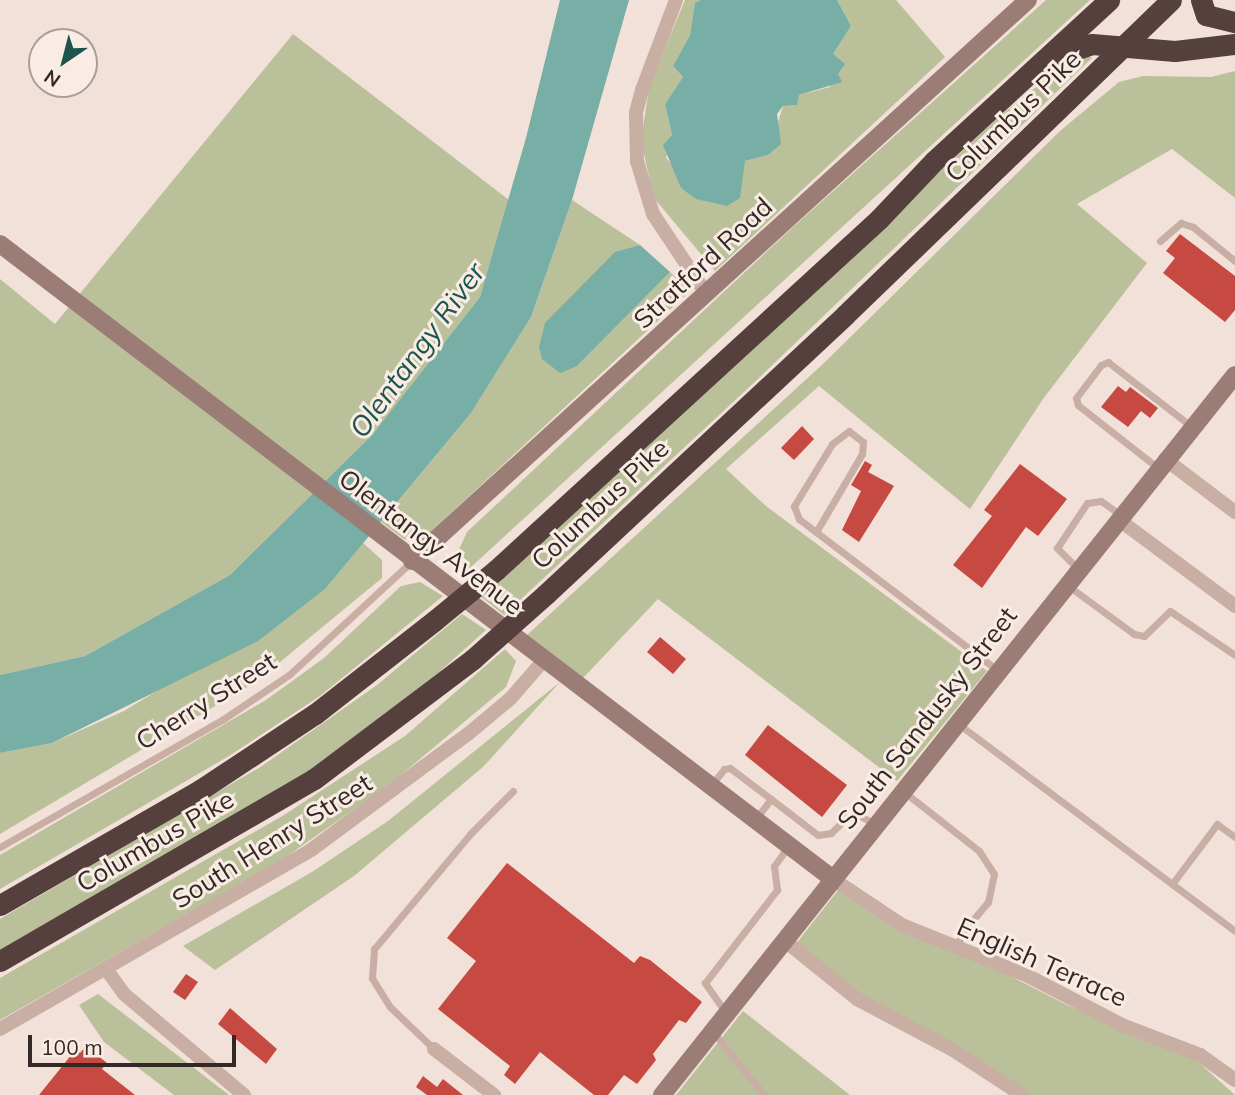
<!DOCTYPE html>
<html>
<head>
<meta charset="utf-8">
<style>
	body { margin:0 }
	#map { position:relative; width:1235px; height:1095px; overflow:hidden; background:#f1e1d8; font-family:Mulish,sans-serif }
	div>[style] { position:absolute }
	[style*='--x'] { left:calc(var(--x)*1px); top:calc(var(--y)*1px); width:calc(var(--w)*1px); rotate:calc(var(--a)*1deg) }
	.green>* { inset:0; background:#bac099 }
	.water>* { inset:0; background:#77aea6 }
	.building>* { inset:0; background:#c64942 }
	.lane>* { height:7px; margin:-3.5px; padding:0 3.5px; transform-origin:3.5px; border-radius:3.5px; background:#c9aea4 }
	.street>* { height:14px; margin:-7px; padding:0 7px; transform-origin:7px; border-radius:7px; background:#c9aea4 }
	.secondary>* { height:18px; margin:-9px; padding:0 9px; transform-origin:9px; border-radius:9px; background:#9c7d76 }
	.highway>* { height:21px; margin:-10.5px; padding:0 10.5px; transform-origin:10.5px; border-radius:10.5px; background:#55403d }
	.highway-bridge>* { height:21px; margin:-10.5px; padding:0 10.5px; transform-origin:10.5px; border-radius:10.5px; background:#55403d }
	span { translate:-50% -50%; white-space:nowrap; text-align:center; line-height:1.15; -webkit-text-stroke:6px #f9ece4; paint-order:stroke }
	.street-label { font-size:26px; color:#342826 }
	.water-label { font-size:28px; color:#1c554e; font-style:italic }
	.north { position:absolute; left:28px; top:28px; width:70px; height:70px; box-sizing:border-box; background:#f9ece4; border:2px solid #aa9e98; border-radius:50%; rotate:215deg; font-size:19px; font-weight:700; line-height:28px; text-align:center; color:#342826 }
	.north::after { content:''; display:block; margin:auto; width:24px; height:32px; background:#1c554e; clip-path:polygon(50% 0,100% 100%,50% 72%,0 100%) }
	.scale { position:absolute; left:28px; top:1035px; width:208px; height:32px; box-sizing:border-box; border:4px solid #342826; border-top:0; padding-left:9px; font-size:21px; line-height:24px; white-space:nowrap; color:#342826; -webkit-text-stroke:5px #f9ece4; paint-order:stroke }
</style>
</head>
<body>
<div id="map">
	<div class="green">
		<i style="clip-path:polygon(685px 0,701px 0,695px 4px,690px 35px,673px 66px,683px 77px,665px 104px,672px 135px,666px 158px,675px 168px,681px 188px,713px 203px,727px 205px,745px 161px,768px 155px,783px 106px,796px 105px,799px 95px,830px 87px,838px 74px,833px 54px,851px 26px,837px 0,896px 0,945px 57px,715px 271px,654px 198px,641px 141px,649px 88px)"></i>
		<i style="clip-path:polygon(1046px 0,1090px 0,459px 578px,454px 569px,456px 556px,467px 532px,792px 228px)"></i>
		<i style="clip-path:polygon(293px 34px,509px 200px,480px 297px,373px 434px,230px 575px,85px 656px,0 675px,0 279px,55px 324px)"></i>
		<i style="clip-path:polygon(1087px 55px,1092px 58px,759px 378px,504px 615px,480px 596px,1000px 116px,1050px 76px)"></i>
		<i style="clip-path:polygon(1235px 71px,1235px 198px,1172px 149px,1077px 204px,1147px 263px,1043px 399px,970px 509px,819px 386px,726px 469px,766px 506px,987px 671px,897px 781px,658px 599px,583px 678px,527px 635px,824px 363px,1060px 131px,1119px 82px,1143px 76px,1211px 77px)"></i>
		<i style="clip-path:polygon(572px 200px,640px 245px,615px 253px,577px 366px,670px 272px,690px 291px,422px 540px,404px 539px,381px 522px,471px 413px,531px 317px)"></i>
		<i style="clip-path:polygon(363px 543px,382px 560px,382px 578px,257px 681px,0 834px,0 753px,52px 743px,124px 711px,326px 588px)"></i>
		<i style="clip-path:polygon(420px 582px,443px 596px,320px 696px,229px 756px,0 889px,0 855px,266px 700px,324px 658px,401px 586px)"></i>
		<i style="clip-path:polygon(462px 614px,486px 630px,438px 673px,293px 783px,0 950px,0 919px,262px 766px,377px 685px)"></i>
		<i style="clip-path:polygon(505px 649px,516px 661px,506px 687px,389px 785px,280px 861px,0 1020px,0 978px,284px 815px,405px 736px)"></i>
		<i style="clip-path:polygon(560px 682px,484px 766px,354px 876px,215px 970px,183px 946px,312px 872px,388px 821px)"></i>
		<i style="clip-path:polygon(839px 889px,1067px 1005px,1195px 1059px,1235px 1095px,1029px 1095px,881px 1010px,795px 945px)"></i>
		<i style="clip-path:polygon(98px 994px,229px 1095px,174px 1095px,104px 1042px,79px 1005px)"></i>
		<i style="clip-path:polygon(743px 1011px,850px 1095px,676px 1095px)"></i>
	</div>
	<div class="water">
		<i style="clip-path:polygon(560px 0,629px 0,572px 200px,531px 317px,471px 413px,326px 588px,258px 641px,52px 743px,0 753px,0 675px,85px 656px,230px 575px,373px 434px,480px 297px,526px 138px)"></i>
		<i style="clip-path:polygon(701px 0,837px 0,851px 26px,833px 54px,845px 64px,838px 74px,842px 82px,799px 95px,797px 105px,783px 106px,777px 114px,781px 144px,768px 155px,745px 161px,740px 198px,727px 206px,696px 199px,681px 188px,663px 145px,672px 135px,665px 104px,683px 77px,673px 66px,690px 35px,695px 3px)"></i>
		<i style="clip-path:polygon(640px 245px,670px 272px,577px 366px,560px 373px,542px 359px,539px 347px,545px 323px,615px 252px)"></i>
	</div>
	<div class="building">
		<i style="clip-path:polygon(1180px 234px,1235px 276px,1235px 310px,1225px 322px,1163px 273px,1175px 258px,1166px 251px)"></i>
		<i style="clip-path:polygon(1118px 386px,1126px 392px,1130px 387px,1158px 408px,1150px 418px,1141px 411px,1128px 427px,1101px 407px)"></i>
		<i style="clip-path:polygon(802px 426px,814px 439px,794px 460px,781px 448px)"></i>
		<i style="clip-path:polygon(865px 461px,872px 465px,868px 472px,894px 486px,859px 542px,842px 530px,861px 491px,851px 485px)"></i>
		<i style="clip-path:polygon(1020px 464px,1067px 499px,1038px 536px,1026px 527px,982px 588px,953px 565px,992px 516px,984px 510px)"></i>
		<i style="clip-path:polygon(660px 637px,686px 659px,673px 674px,647px 652px)"></i>
		<i style="clip-path:polygon(768px 725px,847px 785px,822px 817px,745px 755px)"></i>
		<i style="clip-path:polygon(507px 863px,634px 963px,640px 956px,650px 960px,702px 1002px,686px 1023px,679px 1020px,653px 1054px,656px 1060px,637px 1084px,624px 1075px,608px 1095px,594px 1095px,540px 1052px,515px 1084px,504px 1075px,510px 1066px,438px 1009px,476px 961px,447px 938px)"></i>
		<i style="clip-path:polygon(186px 974px,198px 982px,185px 1000px,173px 992px)"></i>
		<i style="clip-path:polygon(230px 1008px,277px 1049px,266px 1064px,218px 1024px)"></i>
		<i style="clip-path:polygon(86px 1046px,107px 1063px,102px 1069px,135px 1095px,39px 1095px,76px 1049px,80px 1053px)"></i>
		<i style="clip-path:polygon(423px 1076px,437px 1087px,443px 1079px,463px 1095px,427px 1095px,416px 1087px)"></i>
	</div>
	<div class="lane">
		<i style="--x:1160;--y:241;--w:28;--a:-41"></i>
		<i style="--x:1181;--y:223;--w:13;--a:18"></i>
		<i style="--x:1193;--y:227;--w:54;--a:39"></i>
		<i style="--x:1158;--y:468;--w:102;--a:-141.8"></i>
		<i style="--x:1078;--y:405;--w:7;--a:-106"></i>
		<i style="--x:1076;--y:398;--w:41;--a:-52.9"></i>
		<i style="--x:1101;--y:365;--w:8;--a:-23"></i>
		<i style="--x:1108;--y:362;--w:106;--a:37.7"></i>
		<i style="--x:816;--y:532;--w:91;--a:-59.5"></i>
		<i style="--x:862;--y:454;--w:12;--a:-85"></i>
		<i style="--x:863;--y:442;--w:18;--a:-142"></i>
		<i style="--x:849;--y:431;--w:21;--a:143"></i>
		<i style="--x:832;--y:444;--w:73;--a:121.5"></i>
		<i style="--x:794;--y:506;--w:14;--a:69"></i>
		<i style="--x:799;--y:519;--w:249;--a:37.3"></i>
		<i style="--x:1078;--y:569;--w:30;--a:-135"></i>
		<i style="--x:1057;--y:548;--w:54;--a:-56.3"></i>
		<i style="--x:1087;--y:503;--w:14;--a:-8"></i>
		<i style="--x:1101;--y:501;--w:24;--a:35"></i>
		<i style="--x:1067;--y:585;--w:83;--a:36.2"></i>
		<i style="--x:1134;--y:634;--w:10;--a:11"></i>
		<i style="--x:1144;--y:636;--w:36;--a:-44"></i>
		<i style="--x:1170;--y:611;--w:78;--a:34.1"></i>
		<i style="--x:957;--y:723;--w:347;--a:36.8"></i>
		<i style="--x:712;--y:784;--w:19;--a:-51"></i>
		<i style="--x:724;--y:769;--w:6;--a:-9"></i>
		<i style="--x:730;--y:768;--w:51;--a:37.1"></i>
		<i style="--x:771;--y:799;--w:24;--a:128"></i>
		<i style="--x:903;--y:791;--w:97;--a:38.3"></i>
		<i style="--x:979;--y:851;--w:27;--a:57"></i>
		<i style="--x:994;--y:874;--w:29;--a:102"></i>
		<i style="--x:988;--y:902;--w:43;--a:130.3"></i>
		<i style="--x:960;--y:935;--w:14;--a:94"></i>
		<i style="--x:771;--y:799;--w:59;--a:37.5"></i>
		<i style="--x:818;--y:835;--w:13;--a:-9"></i>
		<i style="--x:831;--y:833;--w:30;--a:-45"></i>
		<i style="--x:852;--y:812;--w:27;--a:27"></i>
		<i style="--x:0;--y:847;--w:256;--a:-29.8"></i>
		<i style="--x:222;--y:720;--w:82;--a:-34.1"></i>
		<i style="--x:290;--y:674;--w:165;--a:-42.8"></i>
		<i style="--x:1172;--y:884;--w:75;--a:-53.1"></i>
		<i style="--x:1217;--y:824;--w:22;--a:36"></i>
		<i style="--x:726;--y:1013;--w:37;--a:-125"></i>
		<i style="--x:705;--y:983;--w:118;--a:-52.3"></i>
		<i style="--x:777;--y:890;--w:24;--a:-97"></i>
		<i style="--x:774;--y:866;--w:26;--a:-54"></i>
		<i style="--x:714;--y:1033;--w:80;--a:51.1"></i>
		<i style="--x:434;--y:1049;--w:61;--a:-136.3"></i>
		<i style="--x:390;--y:1007;--w:34;--a:-122"></i>
		<i style="--x:372;--y:978;--w:29;--a:-86"></i>
		<i style="--x:374;--y:949;--w:153;--a:-50.1"></i>
		<i style="--x:472;--y:832;--w:58;--a:-45"></i>
	</div>
	<div class="street">
		<i style="--x:676;--y:0;--w:96;--a:110.7"></i>
		<i style="--x:642;--y:90;--w:24;--a:105"></i>
		<i style="--x:636;--y:113;--w:48;--a:88.8"></i>
		<i style="--x:637;--y:161;--w:55;--a:73.2"></i>
		<i style="--x:653;--y:214;--w:97;--a:56.3"></i>
		<i style="--x:1165;--y:459;--w:88;--a:37.1"></i>
		<i style="--x:1118;--y:519;--w:146;--a:36.6"></i>
		<i style="--x:833;--y:879;--w:83;--a:33.7"></i>
		<i style="--x:902;--y:925;--w:136;--a:22"></i>
		<i style="--x:1028;--y:976;--w:106;--a:27.5"></i>
		<i style="--x:1122;--y:1025;--w:84;--a:21"></i>
		<i style="--x:1200;--y:1055;--w:43;--a:35.5"></i>
		<i style="--x:784;--y:940;--w:94;--a:38.9"></i>
		<i style="--x:857;--y:999;--w:109;--a:28"></i>
		<i style="--x:953;--y:1050;--w:82;--a:33.1"></i>
		<i style="--x:106;--y:969;--w:31;--a:54"></i>
		<i style="--x:124;--y:994;--w:157;--a:40.1"></i>
		<i style="--x:0;--y:1029;--w:359;--a:-29.9"></i>
		<i style="--x:311;--y:850;--w:195;--a:-36.5"></i>
		<i style="--x:468;--y:734;--w:56;--a:-39.9"></i>
		<i style="--x:511;--y:698;--w:50;--a:-49"></i>
		<i style="--x:434;--y:1049;--w:76;--a:37.5"></i>
	</div>
	<div class="secondary">
		<i style="--x:0;--y:244;--w:1047;--a:37.32"></i>
		<i style="--x:412;--y:561;--w:833;--a:-42.32"></i>
		<i style="--x:662;--y:1095;--w:920;--a:-51.49"></i>
	</div>
	<div class="highway">
		<i style="--x:1201;--y:0;--w:16;--a:72"></i>
		<i style="--x:1206;--y:15;--w:30;--a:14"></i>
		<i style="--x:1052;--y:58;--w:42;--a:-19.3"></i>
		<i style="--x:1092;--y:44;--w:83;--a:4.8"></i>
		<i style="--x:1175;--y:51;--w:60;--a:-6.7"></i>
		<i style="--x:496;--y:570;--w:520;--a:-42.5"></i>
		<i style="--x:879;--y:219;--w:80;--a:-46.5"></i>
		<i style="--x:934;--y:161;--w:238;--a:-42.6"></i>
		<i style="--x:546;--y:594;--w:409;--a:-43"></i>
		<i style="--x:845;--y:315;--w:453;--a:-44"></i>
		<i style="--x:0;--y:905;--w:231;--a:-29.9"></i>
		<i style="--x:200;--y:790;--w:138;--a:-33.5"></i>
		<i style="--x:315;--y:714;--w:151;--a:-38"></i>
		<i style="--x:0;--y:961;--w:363;--a:-30.1"></i>
		<i style="--x:314;--y:779;--w:199;--a:-37"></i>
	</div>
	<div class="highway-bridge">
		<i style="--x:434;--y:621;--w:80;--a:-39.4"></i>
		<i style="--x:473;--y:659;--w:98;--a:-41.7"></i>
	</div>
	<div class="street-label">
		<span style="left:1013px;top:116px;rotate:-44deg">Columbus Pike</span>
		<span style="left:703px;top:263px;rotate:-43deg">Stratford Road</span>
		<span style="left:600px;top:504px;rotate:-43deg">Columbus Pike</span>
		<span style="left:431px;top:542px;rotate:37deg">Olentangy Avenue</span>
		<span style="left:206px;top:701px;rotate:-32deg">Cherry Street</span>
		<span style="left:927px;top:718px;rotate:-52deg">South Sandusky Street</span>
		<span style="left:155px;top:841px;rotate:-30deg">Columbus Pike</span>
		<span style="left:272px;top:841px;rotate:-32deg">South Henry Street</span>
		<span style="left:1042px;top:962px;rotate:24deg">English Terrace</span>
	</div>
	<div class="water-label">
		<span style="left:417px;top:350px;rotate:-54deg">Olentangy River</span>
	</div>
	<div class="north">N</div>
	<div class="scale">100 m</div>
</div>
</body>
</html>
